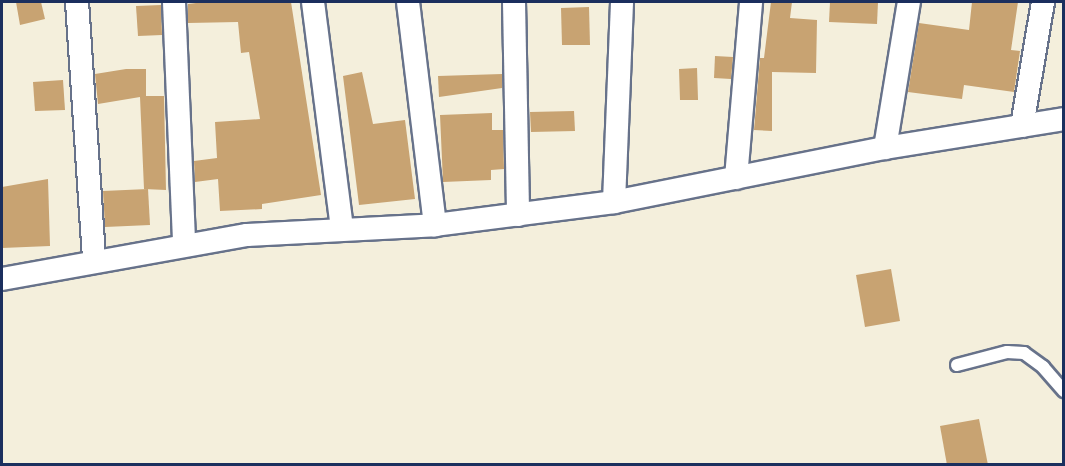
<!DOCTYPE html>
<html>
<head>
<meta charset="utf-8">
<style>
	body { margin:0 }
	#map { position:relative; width:1065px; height:466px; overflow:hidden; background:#f4efdc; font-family:Dekko,sans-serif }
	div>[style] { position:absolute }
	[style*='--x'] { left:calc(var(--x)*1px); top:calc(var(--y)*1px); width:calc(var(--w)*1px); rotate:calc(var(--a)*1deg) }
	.building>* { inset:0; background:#c8a372 }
	.roads { filter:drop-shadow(2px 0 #67728a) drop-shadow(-2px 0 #67728a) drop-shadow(0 2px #67728a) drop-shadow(0 -2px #67728a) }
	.lane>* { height:12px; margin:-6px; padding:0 6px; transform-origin:6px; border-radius:6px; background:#fff }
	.street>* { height:22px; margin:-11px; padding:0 11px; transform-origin:11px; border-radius:11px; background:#fff }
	span { translate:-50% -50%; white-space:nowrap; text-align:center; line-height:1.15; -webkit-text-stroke:5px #fdfcf7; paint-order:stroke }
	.frame { position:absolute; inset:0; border:3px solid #1b2f5e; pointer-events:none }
</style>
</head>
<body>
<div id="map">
	<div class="building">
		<i style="clip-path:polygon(16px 2px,41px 2px,45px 19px,20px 25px)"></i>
		<i style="clip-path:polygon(204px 2px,291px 2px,321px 195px,262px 204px,262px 209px,220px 211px,218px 179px,195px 182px,194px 161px,217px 158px,215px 122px,260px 119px,249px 52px,241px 53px,238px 22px,188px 23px,188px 4px)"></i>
		<i style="clip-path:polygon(771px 2px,792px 2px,790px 18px,817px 20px,816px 73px,772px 72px,772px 131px,754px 130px,760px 58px,764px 58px)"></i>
		<i style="clip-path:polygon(830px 2px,878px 2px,877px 24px,829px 22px)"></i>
		<i style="clip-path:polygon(972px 2px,1018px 2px,1011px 50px,1020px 51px,1014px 92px,964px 85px,962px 99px,908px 92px,919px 23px,969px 30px)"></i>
		<i style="clip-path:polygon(161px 5px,162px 35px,138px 36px,136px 6px)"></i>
		<i style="clip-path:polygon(589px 7px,590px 45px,562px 45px,561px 8px)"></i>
		<i style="clip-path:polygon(715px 56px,733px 57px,731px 79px,714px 78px)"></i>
		<i style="clip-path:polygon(697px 68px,698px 100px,680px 100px,679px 69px)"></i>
		<i style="clip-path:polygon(126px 69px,146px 69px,146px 96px,164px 96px,166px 190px,144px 189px,140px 97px,98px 104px,95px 74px)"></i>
		<i style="clip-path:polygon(362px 72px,373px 124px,405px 120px,415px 199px,359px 205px,343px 76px)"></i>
		<i style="clip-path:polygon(502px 74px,502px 88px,439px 97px,438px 76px)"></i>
		<i style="clip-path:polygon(63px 80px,65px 110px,35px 111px,33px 82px)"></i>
		<i style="clip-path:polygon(574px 111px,575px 131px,531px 132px,530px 112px)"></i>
		<i style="clip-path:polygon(492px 113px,492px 130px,503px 130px,504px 169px,491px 170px,491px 180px,443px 182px,440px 115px)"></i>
		<i style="clip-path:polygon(48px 179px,50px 246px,2px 248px,2px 187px)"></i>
		<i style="clip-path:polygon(148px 189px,150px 225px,105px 227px,103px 191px)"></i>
		<i style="clip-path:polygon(891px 269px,900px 321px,865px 327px,856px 275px)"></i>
		<i style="clip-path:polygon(979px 419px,988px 465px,947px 465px,940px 426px)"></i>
	</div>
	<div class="roads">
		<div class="lane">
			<i style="--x:957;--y:365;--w:52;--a:-14.6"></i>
			<i style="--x:1007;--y:352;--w:17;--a:3"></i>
			<i style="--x:1024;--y:353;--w:24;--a:36"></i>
			<i style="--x:1043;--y:367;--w:32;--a:49"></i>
		</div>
		<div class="street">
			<i style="--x:77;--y:2;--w:260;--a:86.2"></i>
			<i style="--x:174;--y:2;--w:242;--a:87.6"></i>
			<i style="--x:313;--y:2;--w:228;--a:82.7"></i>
			<i style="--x:408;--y:2;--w:225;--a:83.1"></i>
			<i style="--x:514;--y:2;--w:213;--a:88.9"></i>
			<i style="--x:1022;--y:126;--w:126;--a:-80.4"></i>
			<i style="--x:885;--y:148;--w:148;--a:-80.7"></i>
			<i style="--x:736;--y:178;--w:177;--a:-85.1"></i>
			<i style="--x:614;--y:202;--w:200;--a:-87.7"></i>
			<i style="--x:2;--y:279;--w:249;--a:-10.2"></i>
			<i style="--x:247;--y:235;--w:188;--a:-3"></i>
			<i style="--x:435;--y:225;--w:180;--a:-7.3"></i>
			<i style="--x:614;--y:202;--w:276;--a:-11.3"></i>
			<i style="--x:885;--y:148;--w:181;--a:-9.2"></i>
		</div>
	</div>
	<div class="frame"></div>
</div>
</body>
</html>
